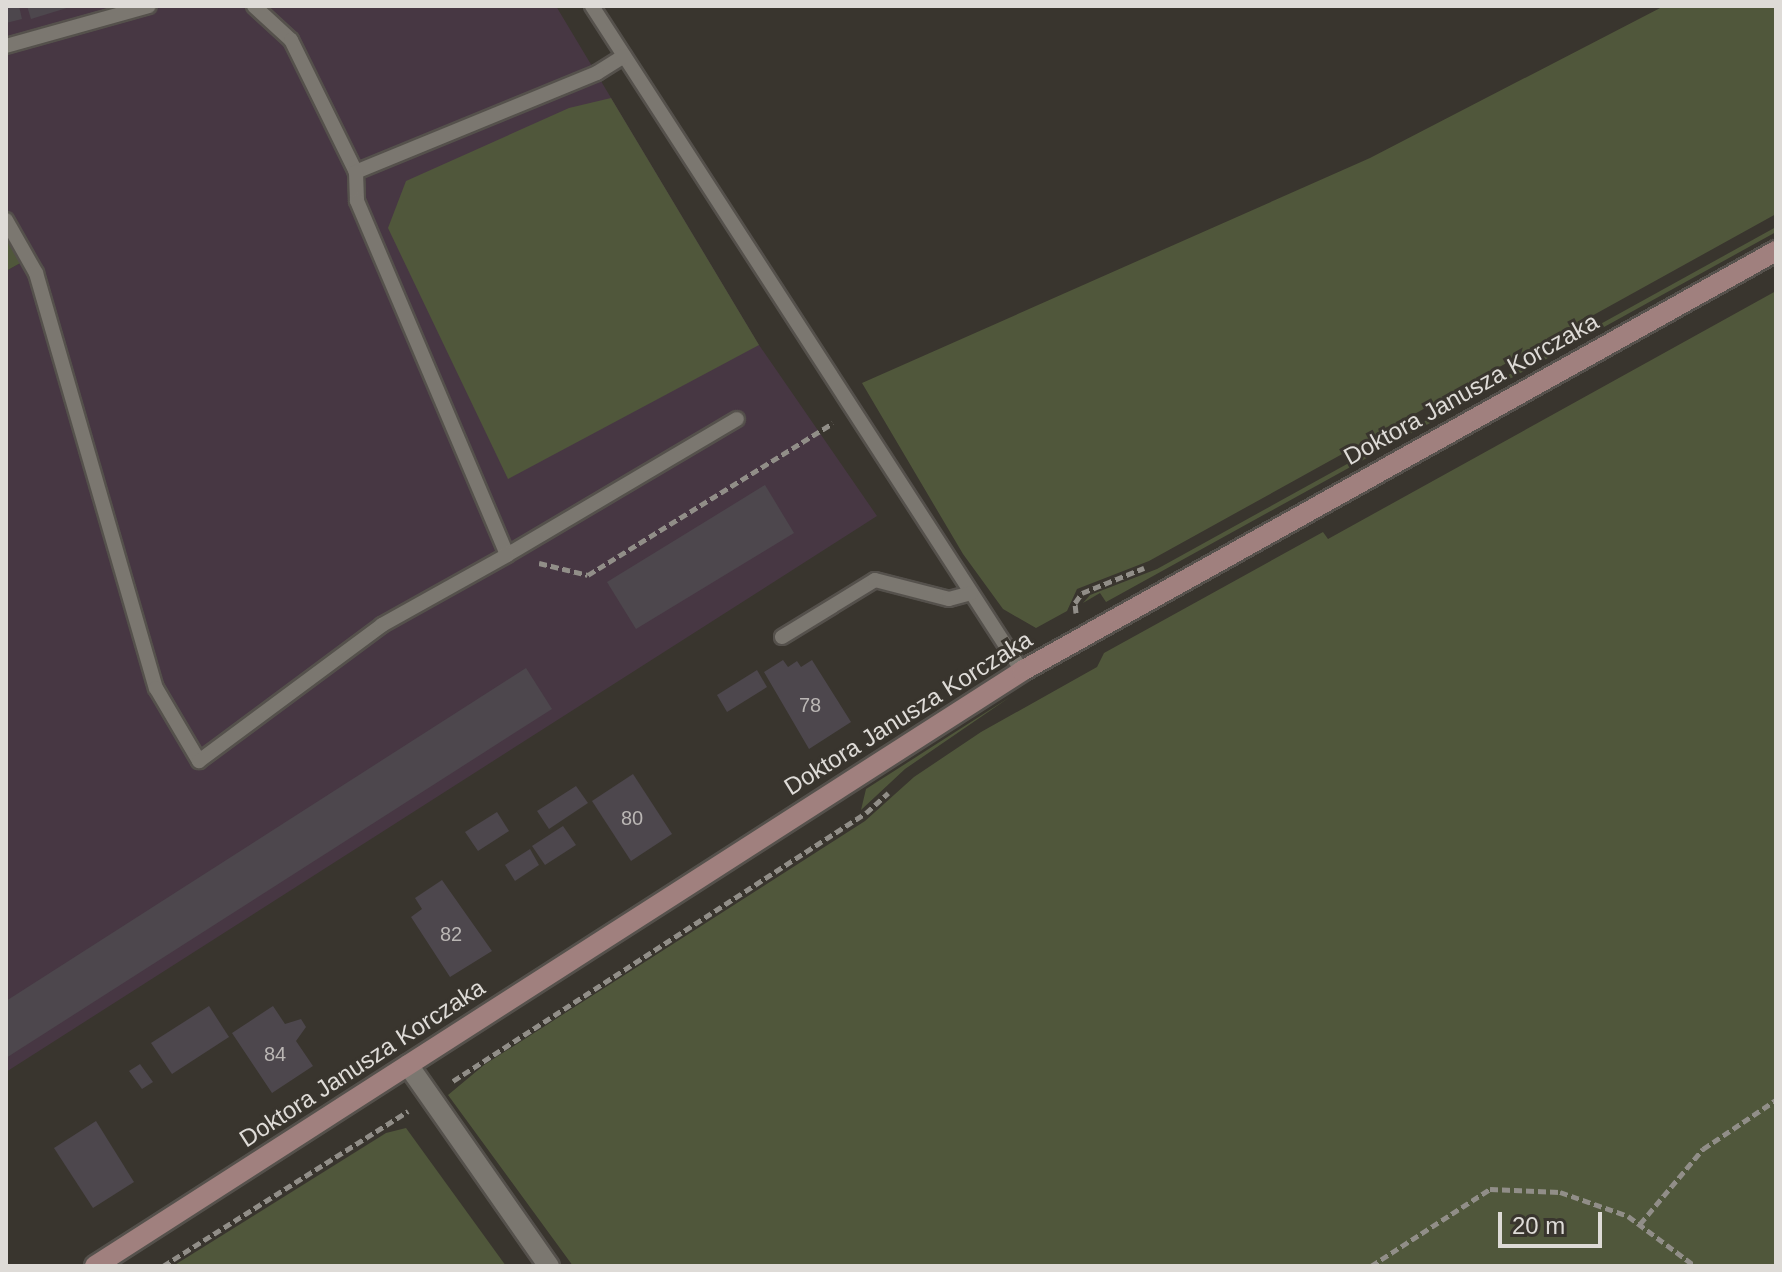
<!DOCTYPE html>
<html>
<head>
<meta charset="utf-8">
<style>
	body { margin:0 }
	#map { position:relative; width:1782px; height:1272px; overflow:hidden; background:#39352e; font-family:Arial,sans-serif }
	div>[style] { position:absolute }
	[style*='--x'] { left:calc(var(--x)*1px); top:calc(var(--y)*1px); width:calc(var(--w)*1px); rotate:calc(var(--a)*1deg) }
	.industrial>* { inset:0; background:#473743 }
	.green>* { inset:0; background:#50573b }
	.building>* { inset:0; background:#4d474d }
	.path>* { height:5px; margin-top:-2.5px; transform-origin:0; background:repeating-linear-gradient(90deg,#918e88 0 8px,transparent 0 12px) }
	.roads { filter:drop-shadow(2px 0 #55514c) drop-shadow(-2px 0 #55514c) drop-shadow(0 2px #55514c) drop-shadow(0 -2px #55514c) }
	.lane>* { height:14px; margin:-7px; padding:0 7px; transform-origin:7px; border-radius:7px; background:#7b7770 }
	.street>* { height:20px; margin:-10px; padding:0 10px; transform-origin:10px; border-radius:10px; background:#7b7770 }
	.secondary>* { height:20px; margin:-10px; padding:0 10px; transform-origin:10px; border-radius:10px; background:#a0807e }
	span { translate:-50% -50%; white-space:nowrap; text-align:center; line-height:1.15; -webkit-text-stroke:6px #39352e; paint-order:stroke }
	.number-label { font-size:20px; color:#bab6b4 }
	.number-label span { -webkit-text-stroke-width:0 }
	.street-label { font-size:24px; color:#dedbd7 }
	.frame { position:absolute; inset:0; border:8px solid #dedbd7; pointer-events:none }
	.scale { position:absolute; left:1498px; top:1212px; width:104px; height:36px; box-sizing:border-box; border:4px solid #dedbd7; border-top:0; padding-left:10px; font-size:24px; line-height:28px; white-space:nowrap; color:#dedbd7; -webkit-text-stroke:6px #39352e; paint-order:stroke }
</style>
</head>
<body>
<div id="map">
	<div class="industrial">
		<i style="clip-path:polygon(6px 6px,556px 6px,759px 345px,877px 516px,6px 1072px,6px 271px,24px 261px,6px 235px)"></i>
	</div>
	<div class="green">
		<i style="clip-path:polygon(1664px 6px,1776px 6px,1776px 214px,1149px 561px,1077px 589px,1067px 611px,1036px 628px,1003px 609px,963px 554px,862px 383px,1370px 158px)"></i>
		<i style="clip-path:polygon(611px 98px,759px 345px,508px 479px,388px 228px,406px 181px,569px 108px)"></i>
		<i style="clip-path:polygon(1776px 227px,1776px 232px,1106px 602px,1100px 593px,1083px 603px,1090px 595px,1157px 569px)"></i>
		<i style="clip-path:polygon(6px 235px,24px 261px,6px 271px)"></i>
		<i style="clip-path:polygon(1776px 291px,1776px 1266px,573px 1266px,448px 1095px,484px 1065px,865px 821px,914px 777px,981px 732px,1097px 667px,1104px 653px,1323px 532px,1328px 539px)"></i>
		<i style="clip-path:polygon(1010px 697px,905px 769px,861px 810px,866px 789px)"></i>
		<i style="clip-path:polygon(406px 1128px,506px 1266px,173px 1266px,386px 1133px)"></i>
	</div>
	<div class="building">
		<i style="clip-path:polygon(6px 6px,19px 6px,22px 19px,6px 23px)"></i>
		<i style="clip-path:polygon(27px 6px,70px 6px,70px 7px,31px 19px)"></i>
		<i style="clip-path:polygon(765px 485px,794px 533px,636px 629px,607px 582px)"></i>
		<i style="clip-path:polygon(783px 660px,788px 667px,797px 661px,801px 667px,812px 660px,851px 722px,809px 749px,764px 672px)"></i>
		<i style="clip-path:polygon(526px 668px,552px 709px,6px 1058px,6px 1001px)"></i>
		<i style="clip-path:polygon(757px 670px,767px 687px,727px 712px,717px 695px)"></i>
		<i style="clip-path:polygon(633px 774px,672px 834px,631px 861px,592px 801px)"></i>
		<i style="clip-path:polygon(576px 786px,588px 803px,549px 829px,537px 811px)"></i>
		<i style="clip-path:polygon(497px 812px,509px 831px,478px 851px,465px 832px)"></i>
		<i style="clip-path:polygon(563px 826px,576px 845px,545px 865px,532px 846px)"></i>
		<i style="clip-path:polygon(530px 849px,539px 865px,515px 881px,505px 865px)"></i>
		<i style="clip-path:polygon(442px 880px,492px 951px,450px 977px,411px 917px,422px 909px,415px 898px)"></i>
		<i style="clip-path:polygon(209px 1006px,229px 1037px,172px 1074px,151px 1043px)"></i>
		<i style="clip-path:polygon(273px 1006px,285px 1024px,301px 1019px,306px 1027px,296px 1041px,313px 1066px,272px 1093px,232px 1033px)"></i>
		<i style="clip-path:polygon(140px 1064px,153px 1082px,142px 1089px,129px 1071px)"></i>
		<i style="clip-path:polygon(96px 1121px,134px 1182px,93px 1208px,54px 1148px)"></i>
	</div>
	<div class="path">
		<i style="--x:539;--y:563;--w:50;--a:13.8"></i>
		<i style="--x:588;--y:575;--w:288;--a:-31.8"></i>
		<i style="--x:1076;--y:613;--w:10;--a:-96"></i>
		<i style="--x:1075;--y:603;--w:12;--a:-55"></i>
		<i style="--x:1082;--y:593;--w:67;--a:-22"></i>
		<i style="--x:453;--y:1081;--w:492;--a:-33"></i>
		<i style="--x:866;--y:813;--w:30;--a:-42"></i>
		<i style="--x:1640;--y:1224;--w:98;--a:-50"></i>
		<i style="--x:1703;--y:1149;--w:88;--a:-33.9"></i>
		<i style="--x:163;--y:1266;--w:290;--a:-32.3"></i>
		<i style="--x:1371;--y:1266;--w:142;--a:-32.9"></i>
		<i style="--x:1490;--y:1189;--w:70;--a:2.5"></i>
		<i style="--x:1560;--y:1192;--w:72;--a:19.4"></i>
		<i style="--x:1628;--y:1216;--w:84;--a:36.7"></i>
	</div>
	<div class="roads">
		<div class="lane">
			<i style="--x:254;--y:6;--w:50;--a:42.6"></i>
			<i style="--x:291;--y:40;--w:147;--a:63.8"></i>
			<i style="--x:592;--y:6;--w:792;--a:57.11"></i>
			<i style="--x:6;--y:46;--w:148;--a:-15.6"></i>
			<i style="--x:624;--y:56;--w:32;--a:148"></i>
			<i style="--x:597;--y:73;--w:261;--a:157.7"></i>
			<i style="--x:356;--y:172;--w:29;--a:88"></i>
			<i style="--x:357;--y:201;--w:384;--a:67"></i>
			<i style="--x:507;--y:555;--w:267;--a:-30.6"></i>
			<i style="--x:6;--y:220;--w:61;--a:60.5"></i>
			<i style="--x:36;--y:273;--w:432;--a:73.9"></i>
			<i style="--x:156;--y:688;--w:85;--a:59.5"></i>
			<i style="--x:199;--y:761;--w:228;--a:-36.6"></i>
			<i style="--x:382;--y:625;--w:143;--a:-29.2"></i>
			<i style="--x:782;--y:637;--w:109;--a:-31.5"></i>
			<i style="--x:875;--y:580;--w:76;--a:14.4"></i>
			<i style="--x:949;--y:599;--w:23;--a:-15"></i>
		</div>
		<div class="street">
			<i style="--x:408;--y:1065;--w:246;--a:55"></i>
		</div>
		<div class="secondary">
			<i style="--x:95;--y:1266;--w:1102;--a:-32.69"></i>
			<i style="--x:1022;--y:671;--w:863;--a:-29.12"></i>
		</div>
	</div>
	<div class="number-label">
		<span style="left:810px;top:705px">78</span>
		<span style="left:632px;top:818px">80</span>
		<span style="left:451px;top:934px">82</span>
		<span style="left:275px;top:1054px">84</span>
	</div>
	<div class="street-label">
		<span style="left:1471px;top:389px;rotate:-29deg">Doktora Janusza Korczaka</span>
		<span style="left:908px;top:713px;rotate:-32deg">Doktora Janusza Korczaka</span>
		<span style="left:362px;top:1063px;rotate:-33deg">Doktora Janusza Korczaka</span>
	</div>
	<div class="frame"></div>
	<div class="scale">20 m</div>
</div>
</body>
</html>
